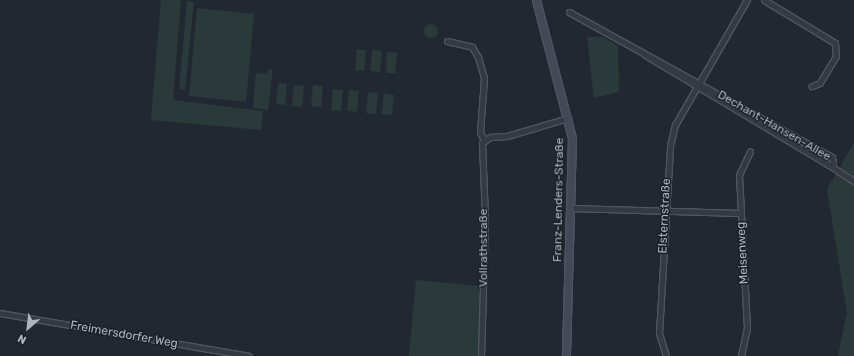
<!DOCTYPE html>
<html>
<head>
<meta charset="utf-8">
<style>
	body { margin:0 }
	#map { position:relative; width:854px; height:356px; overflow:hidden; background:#212832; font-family:Rubik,sans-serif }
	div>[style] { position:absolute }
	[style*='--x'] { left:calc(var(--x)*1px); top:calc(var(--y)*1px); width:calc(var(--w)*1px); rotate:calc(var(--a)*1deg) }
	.green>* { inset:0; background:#2a3a3a }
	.round { border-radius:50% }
	.roads { filter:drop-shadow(1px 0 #4f555e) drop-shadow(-1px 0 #4f555e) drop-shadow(0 1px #4f555e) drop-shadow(0 -1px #4f555e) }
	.street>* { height:5px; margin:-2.5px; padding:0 2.5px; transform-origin:2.5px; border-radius:2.5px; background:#343a43 }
	.secondary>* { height:7px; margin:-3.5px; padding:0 3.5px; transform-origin:3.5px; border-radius:3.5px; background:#434956 }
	span { translate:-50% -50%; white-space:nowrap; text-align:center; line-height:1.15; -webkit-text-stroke:3px #1a1f28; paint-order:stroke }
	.street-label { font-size:12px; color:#aeb5c0 }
	.north { position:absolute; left:8px; top:308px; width:40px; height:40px; -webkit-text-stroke:3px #1a1f28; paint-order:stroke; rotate:208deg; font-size:11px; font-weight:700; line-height:16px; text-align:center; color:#aeb5c0 }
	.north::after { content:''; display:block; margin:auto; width:14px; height:18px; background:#aeb5c0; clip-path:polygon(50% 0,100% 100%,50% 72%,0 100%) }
</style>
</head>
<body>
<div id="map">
	<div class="green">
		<i style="clip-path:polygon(161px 0,181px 0,173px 100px,263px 111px,261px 130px,151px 120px)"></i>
		<i style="clip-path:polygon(187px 1px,194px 2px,185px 90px,179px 89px)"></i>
		<i style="clip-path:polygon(197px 8px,254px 14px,246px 102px,189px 96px)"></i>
		<i class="round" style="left:424px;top:24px;width:14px;height:14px"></i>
		<i style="clip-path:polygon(587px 37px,603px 37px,618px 46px,619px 92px,594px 98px)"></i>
		<i style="clip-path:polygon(357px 49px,366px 50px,364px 71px,355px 70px)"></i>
		<i style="clip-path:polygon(372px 50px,382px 51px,380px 72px,370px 71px)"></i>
		<i style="clip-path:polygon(387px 52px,397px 53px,395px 73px,386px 73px)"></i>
		<i style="clip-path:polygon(268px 69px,273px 70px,268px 110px,253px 108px,256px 73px,267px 74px)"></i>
		<i style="clip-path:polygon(278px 83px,287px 84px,285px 105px,276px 104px)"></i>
		<i style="clip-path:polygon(294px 85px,304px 86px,302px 107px,292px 106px)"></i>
		<i style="clip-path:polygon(313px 85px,323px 86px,321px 107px,311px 106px)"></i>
		<i style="clip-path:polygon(333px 89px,343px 90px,341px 111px,331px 110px)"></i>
		<i style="clip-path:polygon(349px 90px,359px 91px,357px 112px,347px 111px)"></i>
		<i style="clip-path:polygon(368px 92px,378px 93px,376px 114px,366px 113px)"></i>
		<i style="clip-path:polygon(384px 93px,394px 95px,392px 115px,382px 114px)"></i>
		<i style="clip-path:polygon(854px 143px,854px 356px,838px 356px,847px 313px,827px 189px)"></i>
		<i style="clip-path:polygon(416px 280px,479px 286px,482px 289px,479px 356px,409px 356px)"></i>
	</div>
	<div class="roads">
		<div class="street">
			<i style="--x:764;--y:0;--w:83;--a:31.2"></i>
			<i style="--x:835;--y:43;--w:13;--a:86"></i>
			<i style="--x:836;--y:56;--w:31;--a:121"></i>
			<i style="--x:820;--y:83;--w:9;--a:159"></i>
			<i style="--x:569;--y:12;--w:300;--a:28.9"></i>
			<i style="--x:832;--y:157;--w:7;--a:82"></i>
			<i style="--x:833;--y:164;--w:4;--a:166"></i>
			<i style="--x:829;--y:165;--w:214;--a:-149.1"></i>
			<i style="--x:447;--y:41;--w:26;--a:13"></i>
			<i style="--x:472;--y:47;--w:12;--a:59"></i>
			<i style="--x:478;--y:57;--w:22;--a:74"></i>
			<i style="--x:484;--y:78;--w:54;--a:94.2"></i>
			<i style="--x:480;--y:132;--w:9;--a:63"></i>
			<i style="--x:829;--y:165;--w:30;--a:33"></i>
			<i style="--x:571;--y:208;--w:169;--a:1.7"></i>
			<i style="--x:0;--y:313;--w:252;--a:9.8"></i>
			<i style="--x:481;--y:356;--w:138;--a:-88.3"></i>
			<i style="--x:485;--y:218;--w:75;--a:-92.3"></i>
			<i style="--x:482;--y:143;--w:10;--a:-37"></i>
			<i style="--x:490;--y:137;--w:17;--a:-3"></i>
			<i style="--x:507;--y:136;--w:64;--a:-16.4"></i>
			<i style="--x:666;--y:356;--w:24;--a:-107"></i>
			<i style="--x:659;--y:333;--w:187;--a:-86.6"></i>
			<i style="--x:670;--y:146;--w:22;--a:-77"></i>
			<i style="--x:675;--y:125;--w:144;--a:-60.1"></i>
			<i style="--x:741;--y:356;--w:29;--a:-78"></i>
			<i style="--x:747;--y:328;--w:153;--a:-93"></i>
			<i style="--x:739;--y:175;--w:26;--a:-65"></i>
		</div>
		<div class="secondary">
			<i style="--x:536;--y:0;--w:143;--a:75.4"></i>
			<i style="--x:572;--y:138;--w:218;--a:91.6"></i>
		</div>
	</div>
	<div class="street-label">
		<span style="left:774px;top:126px;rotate:30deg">Dechant-Hansen-Allee</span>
		<span style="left:559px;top:200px;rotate:-89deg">Franz-Lenders-Straße</span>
		<span style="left:665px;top:216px;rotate:-87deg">Elsternstraße</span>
		<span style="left:484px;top:248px;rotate:-90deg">Vollrathstraße</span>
		<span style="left:743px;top:253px;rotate:-93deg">Meisenweg</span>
		<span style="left:124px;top:335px;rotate:10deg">Freimersdorfer Weg</span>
	</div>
	<div class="north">N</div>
</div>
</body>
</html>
